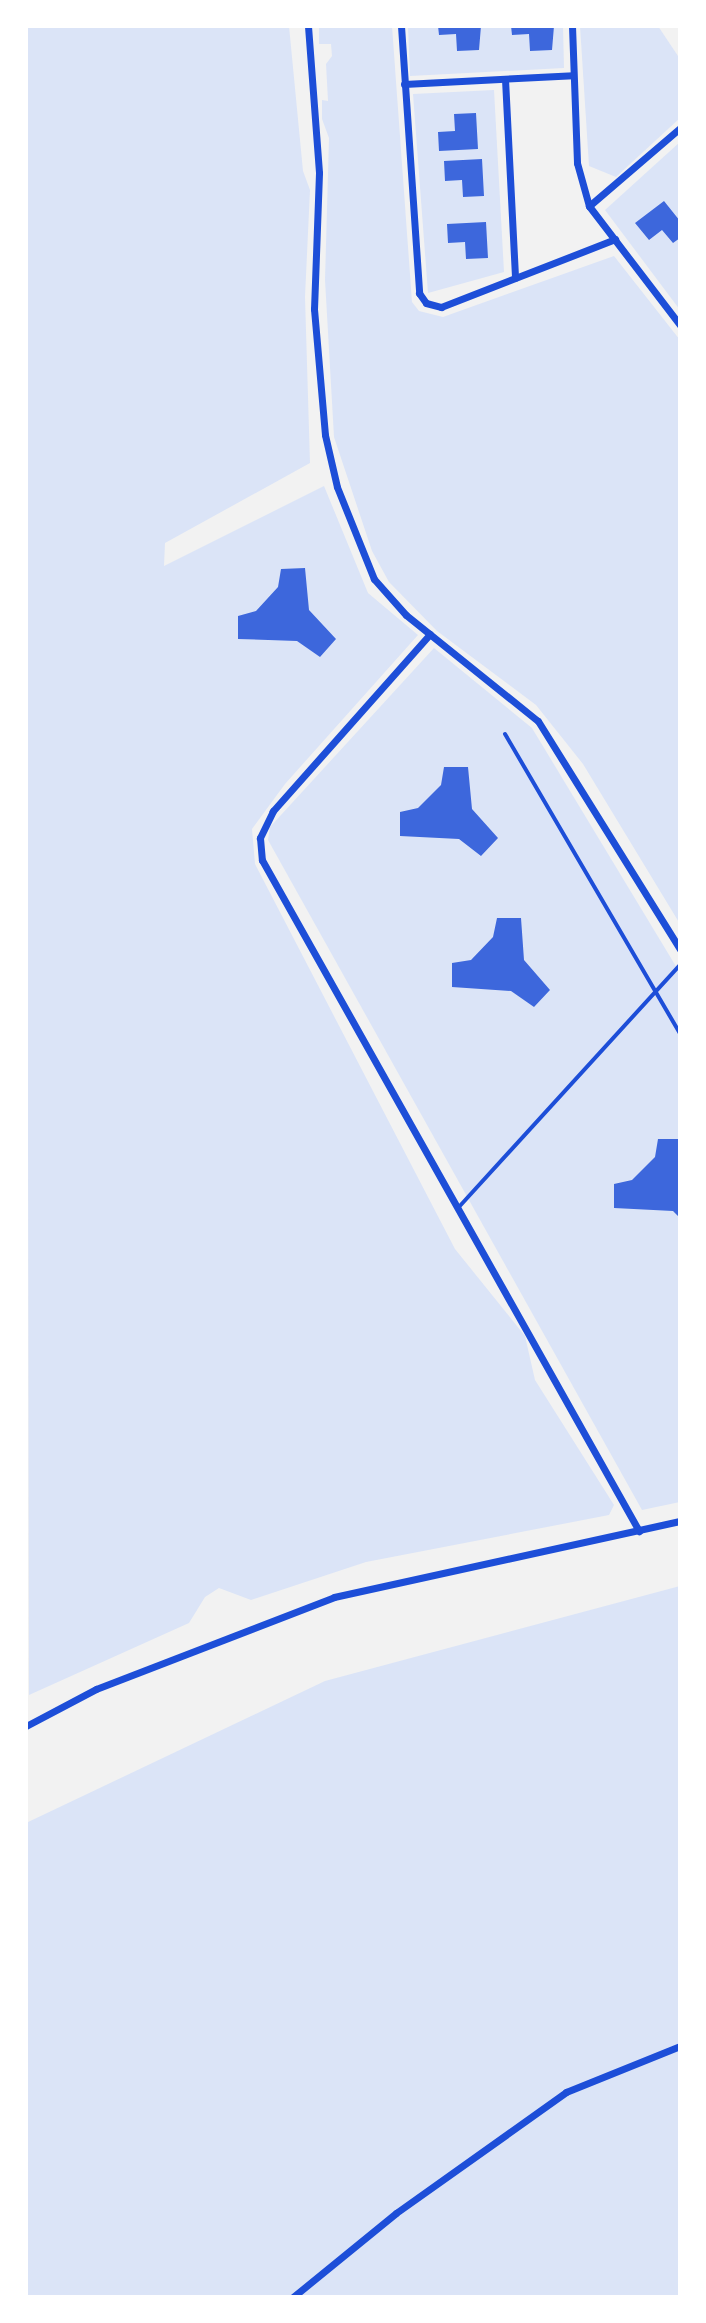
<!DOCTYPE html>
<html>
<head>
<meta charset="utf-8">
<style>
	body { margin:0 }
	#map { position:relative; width:706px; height:2323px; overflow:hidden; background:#f2f2f2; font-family:"Nunito Sans",sans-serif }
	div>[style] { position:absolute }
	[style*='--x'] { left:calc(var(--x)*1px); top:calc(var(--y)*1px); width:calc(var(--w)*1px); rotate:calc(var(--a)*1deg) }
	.green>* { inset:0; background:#dbe4f7 }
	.building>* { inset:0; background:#3d67dc }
	.service>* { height:4px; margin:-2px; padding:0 2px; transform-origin:2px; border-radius:2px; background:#1d4ed8 }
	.minor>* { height:7px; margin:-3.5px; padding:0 3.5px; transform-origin:3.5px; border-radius:3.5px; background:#1d4ed8 }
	span { translate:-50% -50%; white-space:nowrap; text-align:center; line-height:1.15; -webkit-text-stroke:8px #fff; paint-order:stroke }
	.frame { position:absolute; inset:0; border:28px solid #fff; pointer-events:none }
</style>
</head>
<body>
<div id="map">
	<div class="green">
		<i style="clip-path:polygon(26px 26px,289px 26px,303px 171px,310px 190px,305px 297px,310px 463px,165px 543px,164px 566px,324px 486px,368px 593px,418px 635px,285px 784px,252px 829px,255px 864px,455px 1249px,525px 1336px,535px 1380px,614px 1505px,609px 1515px,366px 1562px,251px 1600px,219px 1588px,205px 1597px,189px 1623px,29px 1695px)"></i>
		<i style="clip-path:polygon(319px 26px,392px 26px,412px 302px,419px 311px,443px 317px,614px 256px,680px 340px,680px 924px,583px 764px,536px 705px,437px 631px,389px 582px,372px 551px,334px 437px,325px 280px,329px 138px,322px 119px,322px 100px,328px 101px,326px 64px,332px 56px,331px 44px,319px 44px)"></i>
		<i style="clip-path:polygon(408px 26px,563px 26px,564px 68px,410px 76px)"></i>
		<i style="clip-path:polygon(580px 26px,658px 26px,680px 59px,680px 118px,616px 177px,589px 166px)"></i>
		<i style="clip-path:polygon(494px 90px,504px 272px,428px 293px,413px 94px)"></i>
		<i style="clip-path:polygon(680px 142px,680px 310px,605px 210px)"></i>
		<i style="clip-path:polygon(434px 648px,532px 728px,680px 973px,680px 1502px,642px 1510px,268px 840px,270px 827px)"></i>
		<i style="clip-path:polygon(680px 1586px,680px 2297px,26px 2297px,26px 1823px,325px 1681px)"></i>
	</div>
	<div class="building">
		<i style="clip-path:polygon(438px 26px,481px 26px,479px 50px,457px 51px,456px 34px,439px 35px)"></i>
		<i style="clip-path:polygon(511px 26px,554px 26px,552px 50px,530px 51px,529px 34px,512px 35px)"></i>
		<i style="clip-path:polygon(476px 113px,478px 149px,439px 151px,438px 132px,455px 131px,454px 114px)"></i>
		<i style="clip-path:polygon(482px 159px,484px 196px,463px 197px,462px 180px,445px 181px,444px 161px)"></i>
		<i style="clip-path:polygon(664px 201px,680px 221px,680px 238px,673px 243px,662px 230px,649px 240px,635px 223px)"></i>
		<i style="clip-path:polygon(486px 222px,488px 258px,466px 259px,465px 242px,448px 243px,447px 224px)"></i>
		<i style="clip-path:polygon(305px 568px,309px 610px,336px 639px,320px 657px,297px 641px,238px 639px,238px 616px,256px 611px,278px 587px,281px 569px)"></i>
		<i style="clip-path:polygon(444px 767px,468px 767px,472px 809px,498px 838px,481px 856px,459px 839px,400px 836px,400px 812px,418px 808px,441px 785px)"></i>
		<i style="clip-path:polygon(497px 918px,521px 918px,524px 960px,550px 990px,534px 1007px,511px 991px,452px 987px,452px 963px,471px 960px,493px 937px)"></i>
		<i style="clip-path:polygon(658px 1139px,680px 1139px,680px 1218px,673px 1211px,614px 1208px,614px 1184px,632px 1180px,655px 1157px)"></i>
	</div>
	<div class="service">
		<i style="--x:505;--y:734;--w:346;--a:59.7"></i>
		<i style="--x:458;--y:1208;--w:329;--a:-47.6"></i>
	</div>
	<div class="minor">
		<i style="--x:308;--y:26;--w:147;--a:85.7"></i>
		<i style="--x:319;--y:173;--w:136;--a:92.1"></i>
		<i style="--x:314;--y:309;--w:126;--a:85"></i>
		<i style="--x:325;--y:435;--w:53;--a:77"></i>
		<i style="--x:337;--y:487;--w:99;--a:68.1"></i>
		<i style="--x:374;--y:579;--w:48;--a:48.4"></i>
		<i style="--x:406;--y:615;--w:169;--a:38.8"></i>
		<i style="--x:538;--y:721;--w:269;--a:58.1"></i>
		<i style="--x:401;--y:26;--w:268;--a:86.1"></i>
		<i style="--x:419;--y:293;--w:12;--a:55"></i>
		<i style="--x:426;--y:303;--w:16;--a:15"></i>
		<i style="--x:441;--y:307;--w:187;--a:-21.3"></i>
		<i style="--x:572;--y:26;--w:137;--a:87.9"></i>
		<i style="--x:577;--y:163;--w:45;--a:74.4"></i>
		<i style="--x:589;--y:206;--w:150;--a:52.6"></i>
		<i style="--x:505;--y:79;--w:199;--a:87.1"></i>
		<i style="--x:404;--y:84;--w:169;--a:-3"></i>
		<i style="--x:589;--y:206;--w:120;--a:-40.6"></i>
		<i style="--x:430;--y:634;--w:237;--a:131.6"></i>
		<i style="--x:273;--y:811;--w:30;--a:116"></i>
		<i style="--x:260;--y:838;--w:22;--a:85"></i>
		<i style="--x:262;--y:860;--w:770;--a:60.67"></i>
		<i style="--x:26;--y:1726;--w:79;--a:-27.9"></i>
		<i style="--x:96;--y:1689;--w:255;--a:-21.1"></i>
		<i style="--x:334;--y:1597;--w:354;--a:-12.4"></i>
		<i style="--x:293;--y:2297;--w:133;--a:-39.2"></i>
		<i style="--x:396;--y:2213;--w:209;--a:-35.4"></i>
		<i style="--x:566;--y:2092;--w:123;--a:-22"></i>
	</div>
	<div class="frame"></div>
</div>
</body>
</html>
